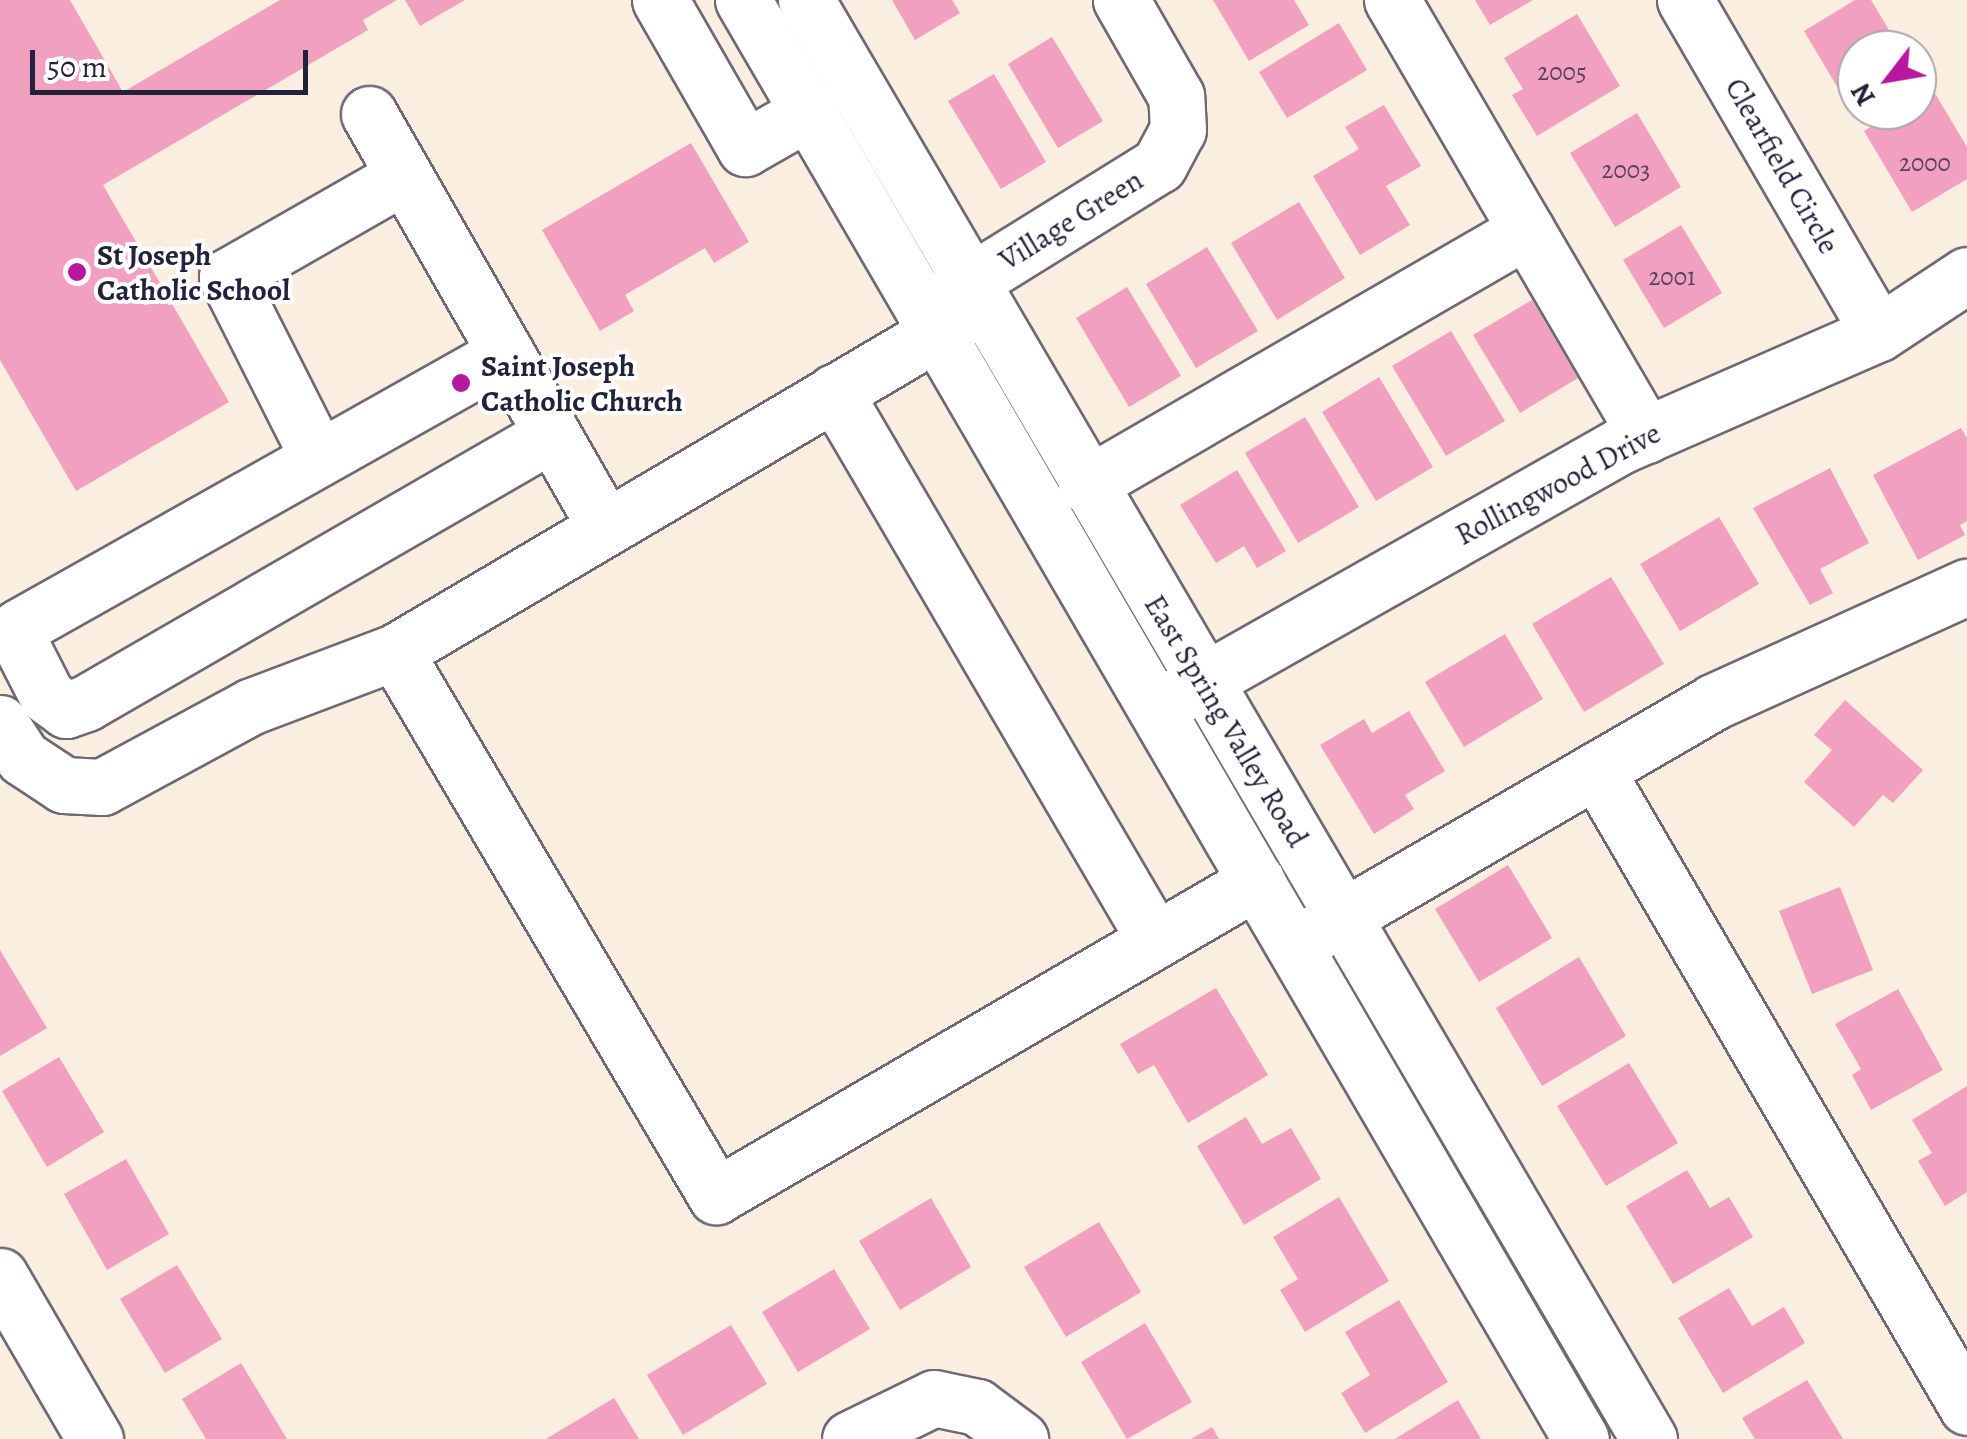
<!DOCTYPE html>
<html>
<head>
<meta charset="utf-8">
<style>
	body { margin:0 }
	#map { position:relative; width:1967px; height:1439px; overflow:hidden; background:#faeee0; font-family:Alegreya,serif }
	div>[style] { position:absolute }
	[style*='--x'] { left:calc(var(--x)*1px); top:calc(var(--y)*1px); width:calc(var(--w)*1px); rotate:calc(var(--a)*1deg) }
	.building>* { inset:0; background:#f1a0c0 }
	.roads { filter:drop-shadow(2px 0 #6e6975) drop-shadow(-2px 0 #6e6975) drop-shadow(0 2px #6e6975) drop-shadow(0 -2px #6e6975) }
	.minor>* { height:55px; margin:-27.5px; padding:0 27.5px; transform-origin:27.5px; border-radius:27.5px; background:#fff }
	.dots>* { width:28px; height:28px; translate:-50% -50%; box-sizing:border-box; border:5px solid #fff; border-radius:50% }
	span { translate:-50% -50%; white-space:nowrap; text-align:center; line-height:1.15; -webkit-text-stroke:8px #fff; paint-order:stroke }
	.number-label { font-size:25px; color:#56425c }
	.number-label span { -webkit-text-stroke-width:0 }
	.street-label { font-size:30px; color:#22223b }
	.poi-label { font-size:30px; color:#22223b; font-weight:700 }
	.left { translate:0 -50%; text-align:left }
	.north { position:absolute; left:1837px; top:30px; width:100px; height:100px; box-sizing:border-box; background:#fff; border:2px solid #a7a7b1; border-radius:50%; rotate:239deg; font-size:28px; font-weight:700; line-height:40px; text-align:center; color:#22223b }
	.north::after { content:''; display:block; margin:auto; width:35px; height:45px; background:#b5179e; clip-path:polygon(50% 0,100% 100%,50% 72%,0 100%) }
	.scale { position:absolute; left:30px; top:50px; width:278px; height:45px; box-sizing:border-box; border:5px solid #22223b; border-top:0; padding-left:12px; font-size:30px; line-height:35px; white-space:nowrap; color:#22223b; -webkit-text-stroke:8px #fff; paint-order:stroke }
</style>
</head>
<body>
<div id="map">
	<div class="building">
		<i style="clip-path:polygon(0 0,70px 0,123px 92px,280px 0,397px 0,363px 20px,368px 30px,103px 185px,229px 402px,76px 491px,0 360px)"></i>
		<i style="clip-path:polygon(405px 0,465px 0,420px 26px)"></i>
		<i style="clip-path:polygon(892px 0,952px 0,960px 13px,915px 40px)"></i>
		<i style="clip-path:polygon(1213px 0,1294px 0,1309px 25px,1249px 61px)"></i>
		<i style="clip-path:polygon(1475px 0,1533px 0,1490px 25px)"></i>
		<i style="clip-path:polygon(1855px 0,1871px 0,1901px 50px,1857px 50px,1857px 106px,1851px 110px,1804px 31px)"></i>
		<i style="clip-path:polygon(1577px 14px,1620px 86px,1537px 136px,1512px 95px,1523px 89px,1504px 58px)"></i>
		<i style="clip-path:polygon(1339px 23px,1367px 70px,1287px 118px,1259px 72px)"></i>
		<i style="clip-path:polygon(1052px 37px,1103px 121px,1058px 148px,1008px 64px)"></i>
		<i style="clip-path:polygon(994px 74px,1046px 162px,1001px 189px,948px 101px)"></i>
		<i style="clip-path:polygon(1933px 90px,1967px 147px,1967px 179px,1912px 212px,1864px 131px,1900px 110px,1917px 110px,1917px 100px)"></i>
		<i style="clip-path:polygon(1384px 105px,1421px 166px,1386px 186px,1410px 225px,1360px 255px,1313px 176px,1359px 149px,1345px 127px)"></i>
		<i style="clip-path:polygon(1637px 113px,1681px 187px,1615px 227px,1570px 153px)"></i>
		<i style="clip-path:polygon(691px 143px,749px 242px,714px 263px,705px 248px,625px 295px,634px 311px,600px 331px,542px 230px)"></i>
		<i style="clip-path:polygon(1299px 202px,1345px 278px,1277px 320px,1231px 243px)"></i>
		<i style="clip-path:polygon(1681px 225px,1722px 293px,1664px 328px,1623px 260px)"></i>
		<i style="clip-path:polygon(1207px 247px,1258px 331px,1196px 368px,1146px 284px)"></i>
		<i style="clip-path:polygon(1127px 287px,1181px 376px,1129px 407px,1076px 318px)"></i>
		<i style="clip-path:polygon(1532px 300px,1578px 378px,1520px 413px,1473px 335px)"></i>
		<i style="clip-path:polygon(1451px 331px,1505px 421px,1446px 456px,1392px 366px)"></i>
		<i style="clip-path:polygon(1379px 377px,1433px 467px,1376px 501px,1322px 412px)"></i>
		<i style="clip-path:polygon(1305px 417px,1359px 507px,1298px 543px,1245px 453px)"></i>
		<i style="clip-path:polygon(1961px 428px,1967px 438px,1967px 521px,1960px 525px,1965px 535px,1918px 560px,1873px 475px)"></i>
		<i style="clip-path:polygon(1830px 468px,1869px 543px,1820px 569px,1833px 593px,1810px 605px,1753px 508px)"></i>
		<i style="clip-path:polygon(1237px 470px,1286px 551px,1257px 568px,1244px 546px,1216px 563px,1180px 505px)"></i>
		<i style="clip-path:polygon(1719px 517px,1759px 584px,1680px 631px,1640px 564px)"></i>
		<i style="clip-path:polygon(1611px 577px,1664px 664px,1584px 712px,1532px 624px)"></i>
		<i style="clip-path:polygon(1505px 634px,1543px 699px,1464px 747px,1425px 682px)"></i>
		<i style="clip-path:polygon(1845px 700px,1923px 770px,1893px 803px,1883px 795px,1854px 827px,1804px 782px,1832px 750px,1814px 735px)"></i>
		<i style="clip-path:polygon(1409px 711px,1445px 771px,1405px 795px,1414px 809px,1374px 834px,1320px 745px,1364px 719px,1372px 733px)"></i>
		<i style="clip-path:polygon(1508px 865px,1552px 938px,1479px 982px,1435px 909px)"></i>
		<i style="clip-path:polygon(1840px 887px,1873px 970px,1812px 994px,1779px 911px)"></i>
		<i style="clip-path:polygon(0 950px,47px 1028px,0 1056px)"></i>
		<i style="clip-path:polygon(1579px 957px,1626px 1036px,1542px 1086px,1496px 1008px)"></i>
		<i style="clip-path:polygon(1216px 988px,1268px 1075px,1188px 1123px,1154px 1065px,1138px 1074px,1120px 1044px)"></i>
		<i style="clip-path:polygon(1898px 989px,1943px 1070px,1871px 1110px,1852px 1075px,1861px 1069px,1835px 1024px)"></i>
		<i style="clip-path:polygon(59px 1057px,104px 1132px,47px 1167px,2px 1091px)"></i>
		<i style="clip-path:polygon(1629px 1063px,1678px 1143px,1606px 1186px,1557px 1106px)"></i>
		<i style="clip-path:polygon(1967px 1086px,1967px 1192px,1945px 1206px,1918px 1161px,1932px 1153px,1912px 1120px)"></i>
		<i style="clip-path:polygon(1246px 1117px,1262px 1144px,1291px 1128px,1321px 1179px,1244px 1225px,1197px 1146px)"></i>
		<i style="clip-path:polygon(126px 1159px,169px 1234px,107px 1270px,64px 1194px)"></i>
		<i style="clip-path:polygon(1687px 1170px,1710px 1208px,1729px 1197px,1753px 1237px,1673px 1284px,1626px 1206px)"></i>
		<i style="clip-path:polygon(1339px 1197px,1389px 1281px,1305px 1332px,1280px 1290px,1298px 1279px,1273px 1237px)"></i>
		<i style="clip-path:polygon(931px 1198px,971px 1267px,900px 1310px,859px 1241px)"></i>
		<i style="clip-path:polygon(1099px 1222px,1141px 1292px,1066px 1337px,1024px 1267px)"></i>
		<i style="clip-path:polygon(177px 1265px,222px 1339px,165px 1373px,120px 1299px)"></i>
		<i style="clip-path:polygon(834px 1269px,870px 1329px,798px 1372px,762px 1312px)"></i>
		<i style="clip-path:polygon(1729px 1288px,1752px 1326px,1784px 1307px,1805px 1343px,1723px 1393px,1678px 1318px)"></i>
		<i style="clip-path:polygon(1399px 1300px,1448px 1382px,1365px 1433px,1341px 1393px,1370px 1375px,1345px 1332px)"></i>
		<i style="clip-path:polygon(1145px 1323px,1192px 1402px,1127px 1439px,1081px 1362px)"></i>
		<i style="clip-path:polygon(731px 1325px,767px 1384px,683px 1435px,647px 1375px)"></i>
		<i style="clip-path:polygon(241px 1363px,287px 1439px,206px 1439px,182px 1399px)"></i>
		<i style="clip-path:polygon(1807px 1380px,1843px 1439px,1755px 1439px,1742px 1418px)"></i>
		<i style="clip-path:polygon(614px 1398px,639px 1439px,546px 1439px)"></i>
		<i style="clip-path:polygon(1458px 1400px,1481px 1439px,1395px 1439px)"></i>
		<i style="clip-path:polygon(1212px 1427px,1219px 1439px,1191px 1439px)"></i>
	</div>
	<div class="roads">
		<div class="minor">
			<i style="--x:660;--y:0;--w:171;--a:60.1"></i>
			<i style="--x:745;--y:148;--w:75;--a:-29.6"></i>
			<i style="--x:743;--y:0;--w:1665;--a:59.79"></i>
			<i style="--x:806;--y:0;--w:1668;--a:59.64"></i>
			<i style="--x:1392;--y:0;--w:504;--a:59.72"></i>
			<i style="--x:1685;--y:0;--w:385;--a:59.8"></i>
			<i style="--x:369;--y:114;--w:475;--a:60.2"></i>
			<i style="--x:936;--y:303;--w:262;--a:-31.8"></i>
			<i style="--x:1159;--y:165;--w:40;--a:-62"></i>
			<i style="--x:1178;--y:130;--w:34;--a:-93"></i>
			<i style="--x:1176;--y:96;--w:111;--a:-119.8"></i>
			<i style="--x:506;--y:353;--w:559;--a:150.64"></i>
			<i style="--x:19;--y:627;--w:16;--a:86"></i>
			<i style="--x:20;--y:643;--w:59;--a:63"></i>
			<i style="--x:47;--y:696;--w:24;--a:36"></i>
			<i style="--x:66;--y:710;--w:21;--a:-19"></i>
			<i style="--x:86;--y:703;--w:538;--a:-30"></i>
			<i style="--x:834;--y:392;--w:635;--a:59.64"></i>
			<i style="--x:318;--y:457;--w:202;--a:-116.8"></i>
			<i style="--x:227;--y:277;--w:204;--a:-29.7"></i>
			<i style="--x:1086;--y:485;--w:509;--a:-30.04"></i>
			<i style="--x:395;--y:652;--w:667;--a:-30.52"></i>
			<i style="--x:1172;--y:699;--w:515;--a:-29.45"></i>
			<i style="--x:1620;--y:446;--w:283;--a:-23.6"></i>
			<i style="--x:1879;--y:333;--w:105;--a:-33.4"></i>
			<i style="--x:0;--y:723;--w:42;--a:56.7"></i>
			<i style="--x:23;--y:758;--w:49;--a:33.4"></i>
			<i style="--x:64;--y:785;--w:38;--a:3"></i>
			<i style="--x:102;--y:787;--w:170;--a:-28.4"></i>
			<i style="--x:252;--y:706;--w:153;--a:-20.7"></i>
			<i style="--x:395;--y:652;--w:632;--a:59.46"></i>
			<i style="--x:716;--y:1196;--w:626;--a:-30.21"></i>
			<i style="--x:1596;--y:770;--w:737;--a:59.78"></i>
			<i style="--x:1310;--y:936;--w:466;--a:-30.1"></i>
			<i style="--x:1713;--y:702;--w:279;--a:-24.4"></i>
			<i style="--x:0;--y:1276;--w:189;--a:59.8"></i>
			<i style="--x:850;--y:1439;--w:93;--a:-26"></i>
			<i style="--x:934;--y:1398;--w:44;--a:11.8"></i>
			<i style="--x:977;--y:1407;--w:54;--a:36.7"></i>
		</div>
	</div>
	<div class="dots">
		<i style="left:77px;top:272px;background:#b5179e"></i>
		<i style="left:461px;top:383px;background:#b5179e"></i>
	</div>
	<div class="number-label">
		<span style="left:1562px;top:72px">2005</span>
		<span style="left:1925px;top:163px">2000</span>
		<span style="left:1626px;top:170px">2003</span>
		<span style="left:1672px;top:277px">2001</span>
	</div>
	<div class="street-label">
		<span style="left:1782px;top:166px;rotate:60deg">Clearfield Circle</span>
		<span style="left:1071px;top:220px;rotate:-32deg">Village Green</span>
		<span style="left:1558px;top:484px;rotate:-28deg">Rollingwood Drive</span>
		<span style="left:1226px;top:721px;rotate:59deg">East Spring Valley Road</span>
	</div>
	<div class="poi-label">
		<span class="left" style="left:97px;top:272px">St Joseph<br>Catholic School</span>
		<span class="left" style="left:481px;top:383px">Saint Joseph<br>Catholic Church</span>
	</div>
	<div class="north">N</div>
	<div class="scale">50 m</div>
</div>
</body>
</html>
